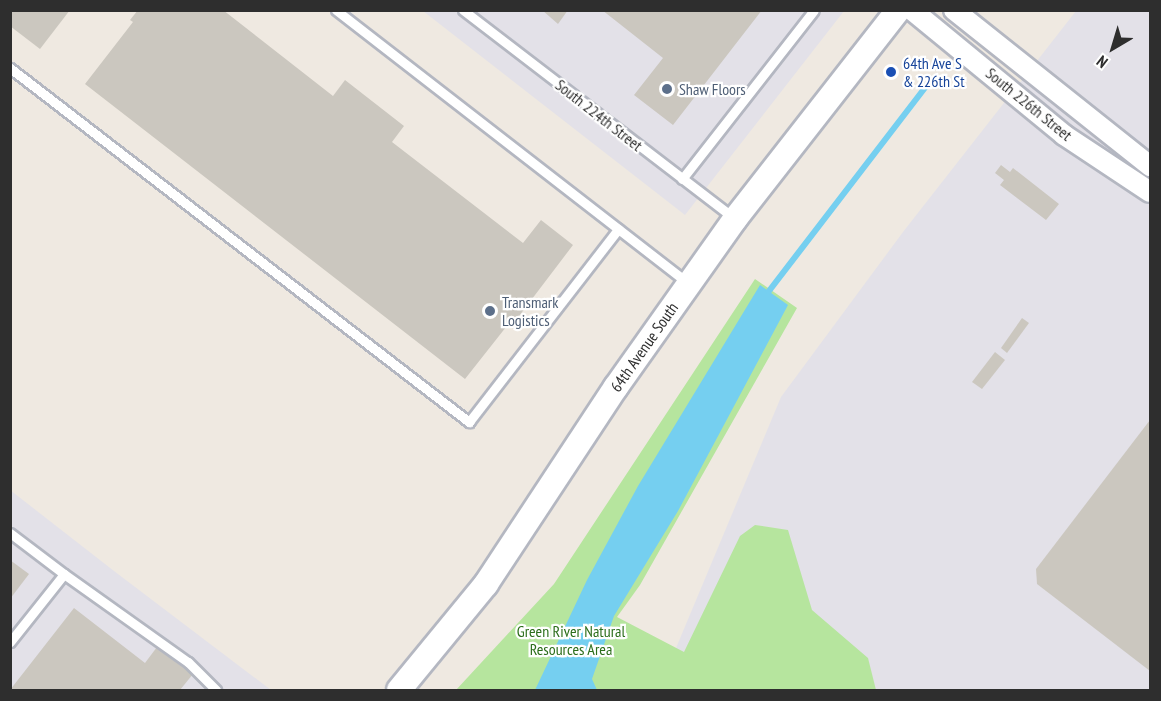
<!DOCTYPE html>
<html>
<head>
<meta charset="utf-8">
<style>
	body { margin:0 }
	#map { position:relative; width:1161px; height:701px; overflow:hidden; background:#efe9e1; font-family:"PT Sans Narrow",sans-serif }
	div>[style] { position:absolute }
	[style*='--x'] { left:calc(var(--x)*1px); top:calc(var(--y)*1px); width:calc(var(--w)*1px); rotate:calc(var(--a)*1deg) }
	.industrial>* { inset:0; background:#e3e1e8 }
	.green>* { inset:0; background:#b6e59e }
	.water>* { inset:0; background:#75cff0 }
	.stream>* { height:6px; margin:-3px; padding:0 3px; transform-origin:3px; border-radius:3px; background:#75cff0 }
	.building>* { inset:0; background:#cbc7bf }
	.roads { filter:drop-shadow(2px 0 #b4b7c1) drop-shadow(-2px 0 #b4b7c1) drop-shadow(0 2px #b4b7c1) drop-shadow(0 -2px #b4b7c1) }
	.service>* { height:9px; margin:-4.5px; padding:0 4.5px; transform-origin:4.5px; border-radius:4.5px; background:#fff }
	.minor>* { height:20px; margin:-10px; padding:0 10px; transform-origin:10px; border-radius:10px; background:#fff }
	.tertiary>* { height:24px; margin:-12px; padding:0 12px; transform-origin:12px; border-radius:12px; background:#fff }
	.dots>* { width:16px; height:16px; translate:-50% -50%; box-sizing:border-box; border:3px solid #fff; border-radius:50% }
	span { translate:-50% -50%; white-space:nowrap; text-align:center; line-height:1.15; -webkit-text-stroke:4.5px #fff; paint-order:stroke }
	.transit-label { font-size:16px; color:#164399 }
	.left { translate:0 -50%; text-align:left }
	.service-label { font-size:16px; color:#4e5e75 }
	.street-label { font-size:16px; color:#2e2e2e }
	.park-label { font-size:16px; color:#2c6e1b }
	.frame { position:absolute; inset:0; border:12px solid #2e2e2e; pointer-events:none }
	.north { position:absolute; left:1083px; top:18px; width:60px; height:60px; -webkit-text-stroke:4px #fff; paint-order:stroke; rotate:218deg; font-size:16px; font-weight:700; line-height:24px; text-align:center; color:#2e2e2e }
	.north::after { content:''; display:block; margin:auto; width:21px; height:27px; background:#2e2e2e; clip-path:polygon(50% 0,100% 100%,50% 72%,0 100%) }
</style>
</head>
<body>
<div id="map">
	<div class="industrial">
		<i style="clip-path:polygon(423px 11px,844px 11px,685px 215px)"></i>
		<i style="clip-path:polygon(1076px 11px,1150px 11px,1150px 690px,697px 690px,676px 648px,781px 397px,903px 232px)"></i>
		<i style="clip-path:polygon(10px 490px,114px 571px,271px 690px,11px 690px)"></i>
	</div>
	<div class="green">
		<i style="clip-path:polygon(755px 279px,797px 308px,640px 585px,617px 617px,684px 652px,740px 536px,755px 525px,788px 530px,812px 610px,868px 658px,876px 690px,456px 690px,554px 584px)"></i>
	</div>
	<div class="water">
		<i style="clip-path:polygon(760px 285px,788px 305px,678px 511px,614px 616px,592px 679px,597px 690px,535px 690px,587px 580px,638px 486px)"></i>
	</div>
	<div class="stream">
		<i style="--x:769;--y:291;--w:265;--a:-52.5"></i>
	</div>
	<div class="building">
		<i style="clip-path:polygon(10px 10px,70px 10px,40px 49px,10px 26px)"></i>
		<i style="clip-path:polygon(138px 10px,223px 10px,333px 96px,345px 80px,404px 126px,392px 142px,523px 243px,541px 220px,573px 245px,513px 324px,510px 322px,465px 379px,85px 84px,133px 22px,130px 20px)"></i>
		<i style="clip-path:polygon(542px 10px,568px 10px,558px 24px)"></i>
		<i style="clip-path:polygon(602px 10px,762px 10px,673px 125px,634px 95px,663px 58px)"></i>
		<i style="clip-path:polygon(1001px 165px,1010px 172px,1013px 168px,1059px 204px,1046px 220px,1000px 185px,1004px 180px,995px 173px)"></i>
		<i style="clip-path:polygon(1022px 318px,1029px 323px,1007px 353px,1001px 348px)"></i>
		<i style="clip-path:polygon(995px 352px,1005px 360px,982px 389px,972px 382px)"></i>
		<i style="clip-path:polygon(1150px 420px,1150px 671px,1037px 584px,1036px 569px)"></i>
		<i style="clip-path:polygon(10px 560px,29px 574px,10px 599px)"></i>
		<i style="clip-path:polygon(74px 608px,145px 663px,157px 647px,193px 674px,180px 690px,10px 690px)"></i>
	</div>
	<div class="roads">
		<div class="service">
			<i style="--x:336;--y:10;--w:444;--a:37.8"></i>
			<i style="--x:463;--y:10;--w:343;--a:37.5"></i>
			<i style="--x:10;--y:68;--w:580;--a:37.64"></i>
			<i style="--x:469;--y:422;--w:244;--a:-52.3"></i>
			<i style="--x:682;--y:179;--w:214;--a:-52"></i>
			<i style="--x:10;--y:533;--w:68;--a:37.2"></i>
			<i style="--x:64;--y:574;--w:87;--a:128.5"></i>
			<i style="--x:64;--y:574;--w:152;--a:35.4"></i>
			<i style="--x:188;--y:662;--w:40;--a:45"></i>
		</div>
		<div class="minor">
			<i style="--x:912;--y:10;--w:197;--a:39.4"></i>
			<i style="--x:1064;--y:135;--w:103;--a:33.5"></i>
			<i style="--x:954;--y:10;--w:251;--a:38.5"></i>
		</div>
		<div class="tertiary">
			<i style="--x:399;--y:690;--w:137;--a:-50.6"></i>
			<i style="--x:486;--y:584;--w:236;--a:-56.6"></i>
			<i style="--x:616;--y:387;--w:206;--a:-54.7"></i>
			<i style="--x:735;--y:219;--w:265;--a:-52"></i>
		</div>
	</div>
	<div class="dots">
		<i style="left:891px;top:72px;background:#1a4fb4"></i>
		<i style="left:667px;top:89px;background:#5c6f8a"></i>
		<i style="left:490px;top:311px;background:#5c6f8a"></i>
	</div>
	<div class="transit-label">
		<span class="left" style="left:903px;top:72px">64th Ave S<br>&amp; 226th St</span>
	</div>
	<div class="service-label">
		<span class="left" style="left:679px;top:89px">Shaw Floors</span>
		<span class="left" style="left:502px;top:311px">Transmark<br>Logistics</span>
	</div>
	<div class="street-label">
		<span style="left:1029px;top:104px;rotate:39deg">South 226th Street</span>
		<span style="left:599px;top:115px;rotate:38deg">South 224th Street</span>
		<span style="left:644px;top:347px;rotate:-55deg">64th Avenue South</span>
	</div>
	<div class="park-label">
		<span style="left:571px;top:640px">Green River Natural<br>Resources Area</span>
	</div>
	<div class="frame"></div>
	<div class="north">N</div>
</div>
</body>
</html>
